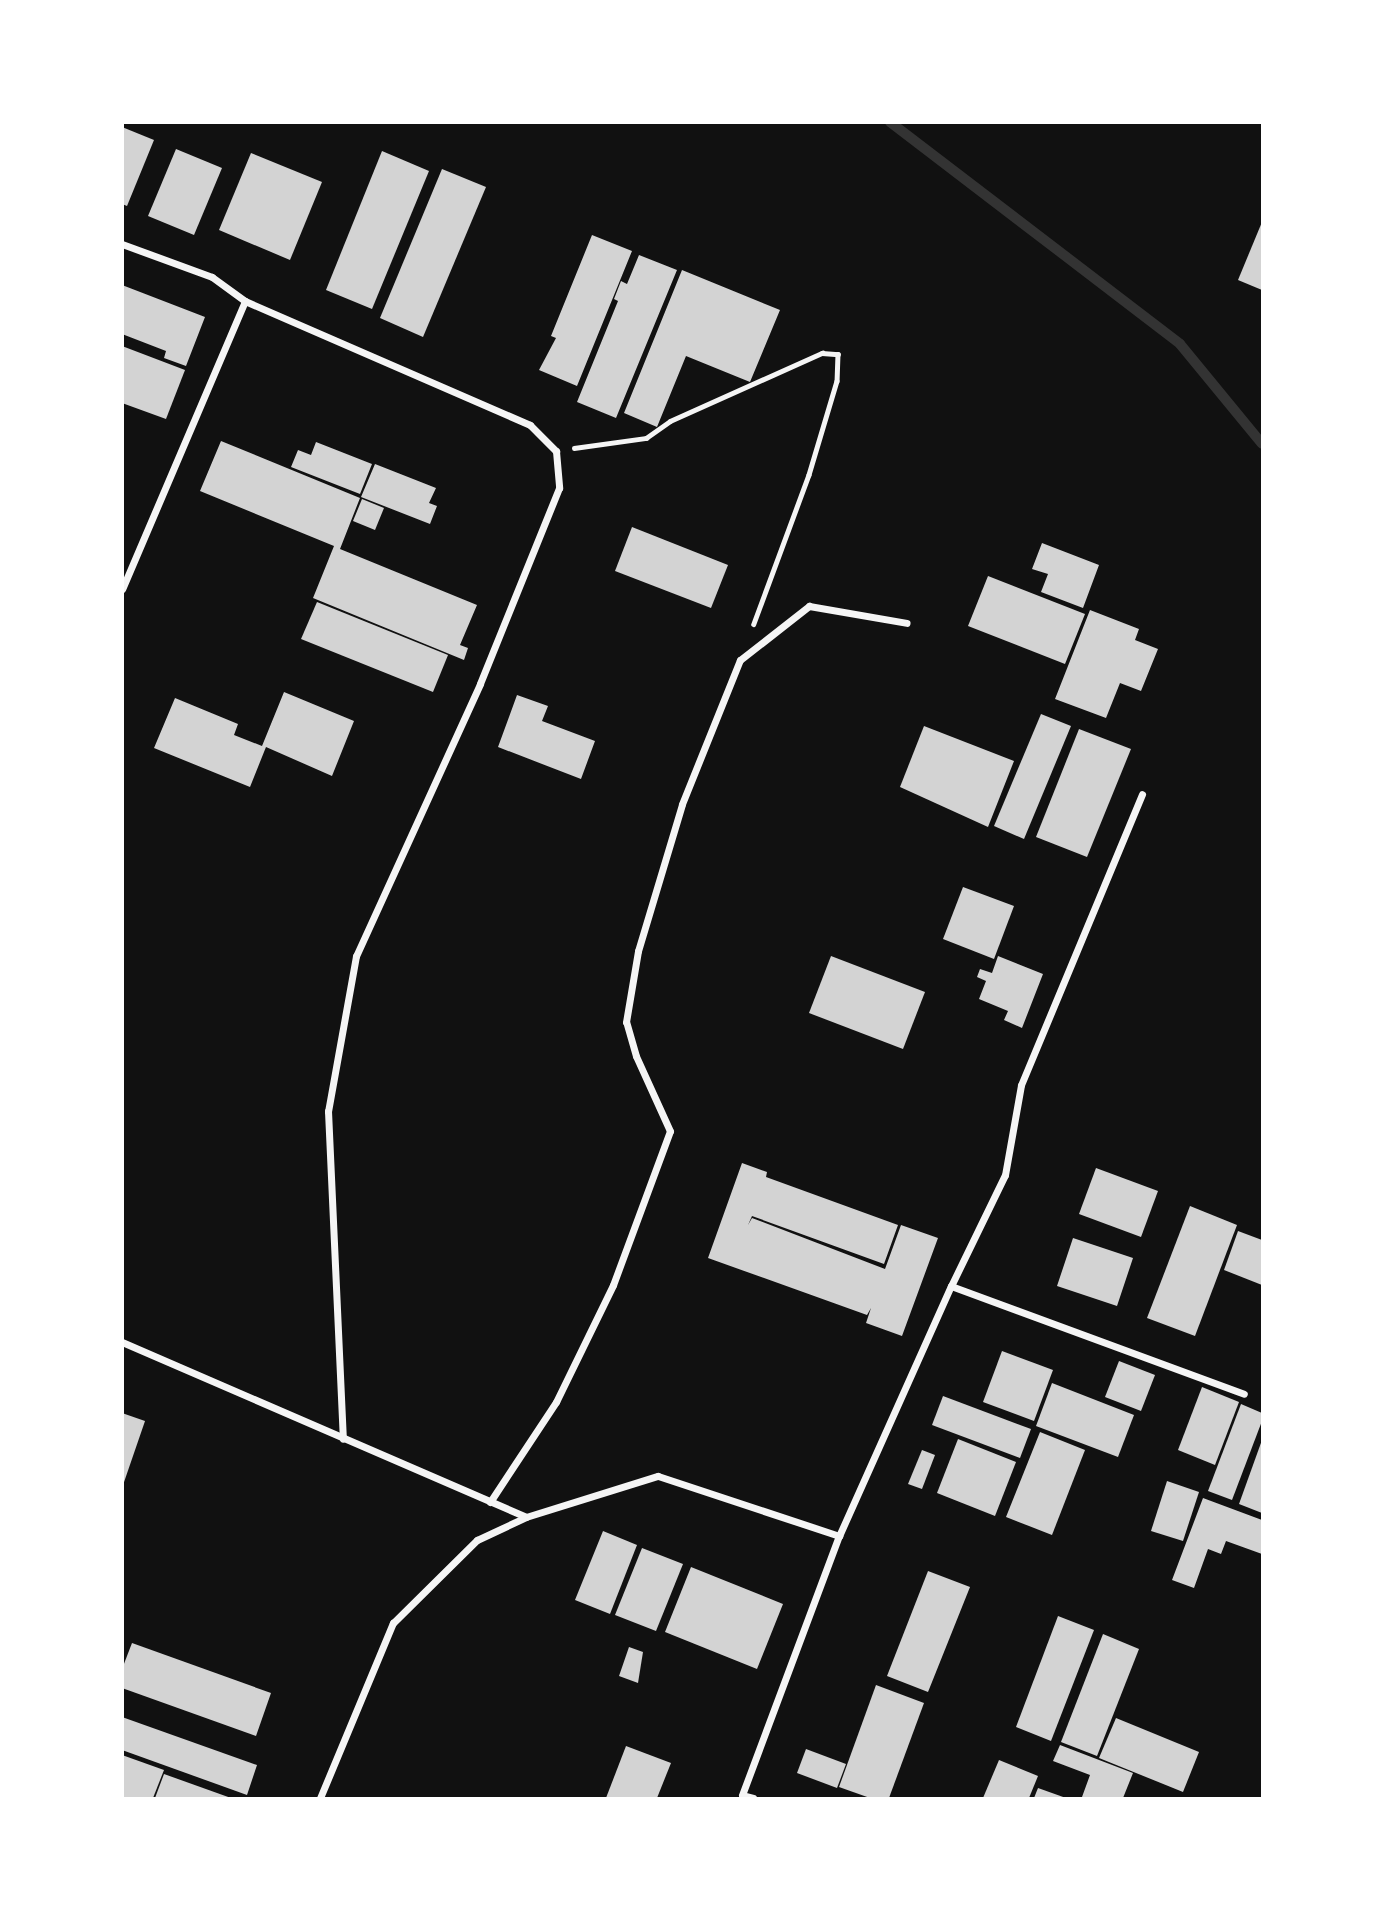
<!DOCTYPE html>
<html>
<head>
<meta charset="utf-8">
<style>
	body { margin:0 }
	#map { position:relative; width:1385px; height:1921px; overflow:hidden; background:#111; font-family:"Exo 2",sans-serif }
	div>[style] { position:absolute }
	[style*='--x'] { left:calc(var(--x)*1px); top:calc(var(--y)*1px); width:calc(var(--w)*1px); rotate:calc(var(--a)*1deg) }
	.stream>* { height:10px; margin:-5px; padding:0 5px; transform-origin:5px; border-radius:5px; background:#333 }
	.building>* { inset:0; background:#d3d3d3 }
	.path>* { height:4.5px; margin:-2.25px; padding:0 2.25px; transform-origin:2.25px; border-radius:2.25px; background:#f5f5f5 }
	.minor>* { height:7px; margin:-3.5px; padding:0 3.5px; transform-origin:3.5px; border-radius:3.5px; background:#f5f5f5 }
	span { translate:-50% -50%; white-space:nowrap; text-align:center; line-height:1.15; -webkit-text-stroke:5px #fff; paint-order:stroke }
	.frame { position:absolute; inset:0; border:124px solid #fff; pointer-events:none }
</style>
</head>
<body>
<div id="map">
	<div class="stream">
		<i style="--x:890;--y:122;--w:365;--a:37.4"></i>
		<i style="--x:1180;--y:344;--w:129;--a:50.6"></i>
	</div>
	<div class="building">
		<i style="clip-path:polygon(122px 127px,154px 140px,127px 206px,122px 204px)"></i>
		<i style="clip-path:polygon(176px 149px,222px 168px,194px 235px,148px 216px)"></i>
		<i style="clip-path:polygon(382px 151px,429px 171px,372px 309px,326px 290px)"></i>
		<i style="clip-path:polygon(251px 153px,322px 182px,290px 260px,219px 230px)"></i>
		<i style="clip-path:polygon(442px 169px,486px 187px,423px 337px,380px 318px)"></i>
		<i style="clip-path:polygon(1262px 222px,1262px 290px,1238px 280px)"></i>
		<i style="clip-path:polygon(592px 235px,632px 251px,577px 386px,539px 370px,556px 338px,551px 336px)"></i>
		<i style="clip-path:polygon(639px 255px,677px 270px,616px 418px,577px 402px,618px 301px,614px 299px,621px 281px,627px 284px)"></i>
		<i style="clip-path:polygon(682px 270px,780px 310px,750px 382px,686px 356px,657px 427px,624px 413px)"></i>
		<i style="clip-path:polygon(122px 285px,205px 317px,186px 366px,164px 358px,166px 351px,122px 334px)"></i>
		<i style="clip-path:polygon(122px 346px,185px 370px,166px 419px,122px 403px)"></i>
		<i style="clip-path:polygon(221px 441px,360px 498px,340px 549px,477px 605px,460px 645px,468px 648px,464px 660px,313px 598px,334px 546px,200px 491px)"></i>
		<i style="clip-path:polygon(316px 442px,372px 464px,360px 494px,291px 467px,298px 450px,311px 455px)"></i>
		<i style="clip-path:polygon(375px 464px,436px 488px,429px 503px,437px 506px,430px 524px,361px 497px)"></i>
		<i style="clip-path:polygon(362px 499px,384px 508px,375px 530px,353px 521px)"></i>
		<i style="clip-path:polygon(632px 527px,728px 565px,711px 608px,615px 571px)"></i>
		<i style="clip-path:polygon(1042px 543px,1099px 565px,1083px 608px,1041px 592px,1048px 574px,1032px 569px)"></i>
		<i style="clip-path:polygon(988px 576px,1085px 614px,1065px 664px,968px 626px)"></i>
		<i style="clip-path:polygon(317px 602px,448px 655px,433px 692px,301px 639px)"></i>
		<i style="clip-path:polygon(1090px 610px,1139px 629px,1135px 640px,1158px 649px,1141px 691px,1120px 683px,1106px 718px,1055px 699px)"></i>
		<i style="clip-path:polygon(284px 692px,354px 721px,332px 776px,266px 747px,250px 787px,154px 748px,175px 698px,238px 724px,234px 735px,262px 746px)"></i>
		<i style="clip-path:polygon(517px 695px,548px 706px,542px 721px,595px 741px,581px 779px,498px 747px)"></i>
		<i style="clip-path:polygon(1041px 714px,1071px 726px,1024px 839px,994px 826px)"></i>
		<i style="clip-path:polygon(924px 726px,1014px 761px,988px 827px,900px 787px)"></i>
		<i style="clip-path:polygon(1079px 729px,1131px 749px,1087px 857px,1036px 837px)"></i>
		<i style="clip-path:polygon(963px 887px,1014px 906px,994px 959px,943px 939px)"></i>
		<i style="clip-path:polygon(831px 956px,925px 992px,903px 1049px,809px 1013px)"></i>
		<i style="clip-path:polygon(998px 956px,1043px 974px,1022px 1028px,1004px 1020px,1008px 1011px,979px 999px,986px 981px,977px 977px,980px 969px,992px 973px)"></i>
		<i style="clip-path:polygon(742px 1163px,767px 1172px,766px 1177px,898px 1225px,884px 1264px,752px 1216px,748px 1225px,752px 1218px,885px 1269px,901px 1225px,938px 1238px,902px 1336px,866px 1323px,871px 1308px,867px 1315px,708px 1258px)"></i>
		<i style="clip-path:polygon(1096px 1168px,1158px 1191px,1141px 1237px,1079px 1214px)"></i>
		<i style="clip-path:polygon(1190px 1206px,1237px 1225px,1195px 1336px,1147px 1318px)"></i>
		<i style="clip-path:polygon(1238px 1231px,1262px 1240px,1262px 1285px,1224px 1270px)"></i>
		<i style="clip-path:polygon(1073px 1238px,1133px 1258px,1117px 1306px,1057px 1286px)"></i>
		<i style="clip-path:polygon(1002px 1351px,1053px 1370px,1034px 1421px,983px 1402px)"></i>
		<i style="clip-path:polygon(1119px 1361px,1155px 1375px,1141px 1411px,1105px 1397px)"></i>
		<i style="clip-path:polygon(1052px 1383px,1134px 1415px,1118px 1457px,1036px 1426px)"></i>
		<i style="clip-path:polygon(1202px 1387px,1239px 1402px,1215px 1465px,1178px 1450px)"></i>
		<i style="clip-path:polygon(943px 1396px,1031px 1429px,1020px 1458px,932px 1425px)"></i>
		<i style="clip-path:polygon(1241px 1404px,1262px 1413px,1262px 1421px,1232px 1500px,1208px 1491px)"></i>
		<i style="clip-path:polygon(122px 1413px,145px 1421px,123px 1485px,122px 1485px)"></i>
		<i style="clip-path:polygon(1040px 1432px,1085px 1450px,1052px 1535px,1006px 1517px)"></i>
		<i style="clip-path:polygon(958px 1439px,1016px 1462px,995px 1516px,937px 1493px)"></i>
		<i style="clip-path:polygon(1262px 1440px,1262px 1513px,1239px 1504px)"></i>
		<i style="clip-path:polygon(922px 1450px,935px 1455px,922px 1489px,908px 1484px)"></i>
		<i style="clip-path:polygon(1167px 1481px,1199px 1492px,1183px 1541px,1151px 1531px)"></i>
		<i style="clip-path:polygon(1203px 1498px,1262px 1520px,1262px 1554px,1226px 1541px,1221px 1554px,1208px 1549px,1194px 1588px,1172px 1580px)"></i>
		<i style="clip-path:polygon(603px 1531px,637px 1545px,610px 1614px,575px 1600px)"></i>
		<i style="clip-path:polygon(642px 1548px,683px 1564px,656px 1631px,615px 1615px)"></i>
		<i style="clip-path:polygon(691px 1567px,783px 1604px,757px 1669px,665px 1632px)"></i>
		<i style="clip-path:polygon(928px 1571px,970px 1587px,928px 1692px,887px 1676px)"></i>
		<i style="clip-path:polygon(1058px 1616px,1094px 1630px,1051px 1741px,1016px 1727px)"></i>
		<i style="clip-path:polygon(1103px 1634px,1139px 1649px,1097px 1756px,1061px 1742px)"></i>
		<i style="clip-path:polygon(132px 1643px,271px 1693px,256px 1736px,122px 1688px,122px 1669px)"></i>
		<i style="clip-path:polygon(629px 1647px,643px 1652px,638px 1683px,619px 1676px)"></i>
		<i style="clip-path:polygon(876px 1685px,924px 1703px,889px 1798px,870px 1798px,839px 1787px)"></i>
		<i style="clip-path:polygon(122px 1717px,257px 1765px,247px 1795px,122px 1750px)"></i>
		<i style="clip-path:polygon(1116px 1718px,1199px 1752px,1183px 1792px,1099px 1758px)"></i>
		<i style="clip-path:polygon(1060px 1745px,1133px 1773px,1123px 1798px,1082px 1797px,1090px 1775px,1053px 1761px)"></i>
		<i style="clip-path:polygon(626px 1746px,671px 1763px,657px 1798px,606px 1798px)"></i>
		<i style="clip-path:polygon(806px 1749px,846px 1764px,837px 1788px,797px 1773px)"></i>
		<i style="clip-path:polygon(122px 1755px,164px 1770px,153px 1798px,122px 1798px)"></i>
		<i style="clip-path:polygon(999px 1760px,1038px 1776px,1029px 1798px,983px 1798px)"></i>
		<i style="clip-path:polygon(164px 1774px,231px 1798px,155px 1798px)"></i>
		<i style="clip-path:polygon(1038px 1788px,1066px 1798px,1034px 1798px)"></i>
	</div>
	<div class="path">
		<i style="--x:574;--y:448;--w:73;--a:-7.9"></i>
		<i style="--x:646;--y:438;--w:29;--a:-35"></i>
		<i style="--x:670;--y:421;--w:167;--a:-24.1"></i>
		<i style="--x:822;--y:353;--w:16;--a:4"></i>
		<i style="--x:838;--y:354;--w:27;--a:92"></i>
		<i style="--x:837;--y:381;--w:98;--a:106.6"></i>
		<i style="--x:809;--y:475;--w:159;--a:110.3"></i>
	</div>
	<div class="minor">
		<i style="--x:122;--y:244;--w:96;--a:20.1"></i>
		<i style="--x:212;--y:277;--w:41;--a:36"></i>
		<i style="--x:245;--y:301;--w:313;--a:113.1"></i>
		<i style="--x:245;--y:301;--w:311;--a:23.5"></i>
		<i style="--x:530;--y:425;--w:37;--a:45"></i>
		<i style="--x:556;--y:451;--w:37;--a:85"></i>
		<i style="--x:559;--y:488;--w:211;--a:112"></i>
		<i style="--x:480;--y:684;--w:299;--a:114.5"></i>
		<i style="--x:356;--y:956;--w:158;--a:100.2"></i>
		<i style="--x:328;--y:1111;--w:328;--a:87.4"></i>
		<i style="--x:951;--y:1286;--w:123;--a:-64.1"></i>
		<i style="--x:1005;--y:1175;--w:91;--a:-79.9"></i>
		<i style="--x:1021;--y:1085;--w:315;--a:-67.4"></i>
		<i style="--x:122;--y:1342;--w:440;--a:23.4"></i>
		<i style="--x:490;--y:1502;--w:120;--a:-56.6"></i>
		<i style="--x:556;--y:1402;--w:130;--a:-64"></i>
		<i style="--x:613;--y:1285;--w:164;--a:-69.7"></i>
		<i style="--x:670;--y:1131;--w:82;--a:-114.4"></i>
		<i style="--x:636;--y:1056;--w:35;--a:-106"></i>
		<i style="--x:626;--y:1022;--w:72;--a:-80.4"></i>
		<i style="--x:638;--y:951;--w:153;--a:-73.3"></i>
		<i style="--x:682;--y:804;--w:155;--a:-68.1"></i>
		<i style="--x:740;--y:660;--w:88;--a:-38"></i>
		<i style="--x:809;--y:606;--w:99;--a:9.8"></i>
		<i style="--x:320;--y:1798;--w:190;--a:-67.4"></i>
		<i style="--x:393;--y:1623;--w:118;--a:-44.7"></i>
		<i style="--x:477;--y:1540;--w:54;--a:-25.1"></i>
		<i style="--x:526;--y:1517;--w:138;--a:-17.3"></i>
		<i style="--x:658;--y:1476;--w:191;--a:18.3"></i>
		<i style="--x:753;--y:1798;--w:11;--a:-165"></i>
		<i style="--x:742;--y:1795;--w:277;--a:-69.5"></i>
		<i style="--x:839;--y:1536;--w:274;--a:-65.9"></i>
		<i style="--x:951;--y:1286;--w:312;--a:20.2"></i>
	</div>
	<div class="frame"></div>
</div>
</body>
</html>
